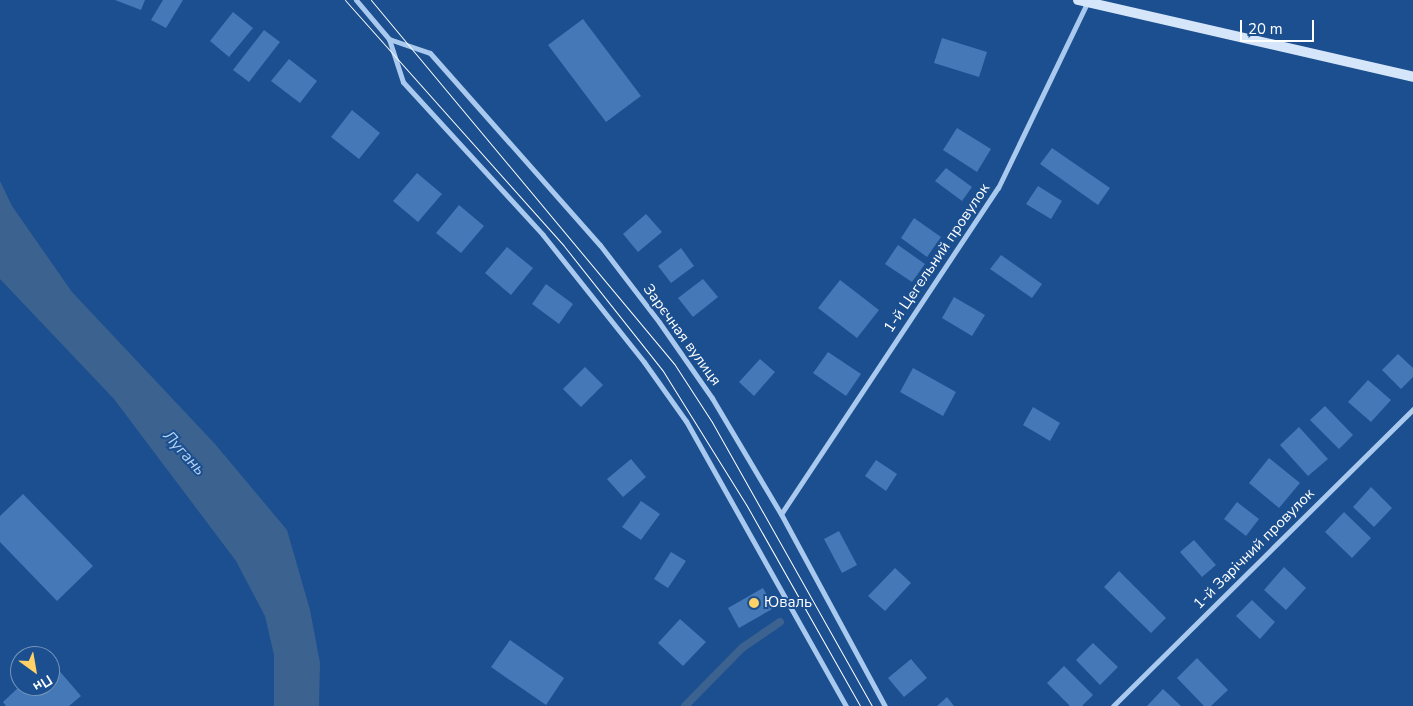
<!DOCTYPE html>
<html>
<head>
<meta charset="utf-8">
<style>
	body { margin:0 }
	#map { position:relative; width:1413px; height:706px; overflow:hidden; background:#1b4f8f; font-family:"Nunito Sans",sans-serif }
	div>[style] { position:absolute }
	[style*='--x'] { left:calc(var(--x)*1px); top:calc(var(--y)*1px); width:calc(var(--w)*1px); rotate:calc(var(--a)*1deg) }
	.water>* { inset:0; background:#3c6290 }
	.stream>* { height:8px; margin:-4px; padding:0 4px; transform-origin:4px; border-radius:4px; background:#3c6290 }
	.building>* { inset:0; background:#4478b7 }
	.minor>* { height:5px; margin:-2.5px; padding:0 2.5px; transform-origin:2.5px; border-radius:2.5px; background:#a9c9ee }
	.secondary>* { height:10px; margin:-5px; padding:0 5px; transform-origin:5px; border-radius:5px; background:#d6e6fa }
	.tram>* { height:1px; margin:-0.5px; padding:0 0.5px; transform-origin:0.5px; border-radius:0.5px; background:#fff }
	.dots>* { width:14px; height:14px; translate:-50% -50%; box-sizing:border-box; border:2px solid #1b4f8f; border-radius:50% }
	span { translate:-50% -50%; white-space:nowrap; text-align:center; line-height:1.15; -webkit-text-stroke:4px #1b4f8f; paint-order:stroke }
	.street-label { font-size:15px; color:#fff }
	.poi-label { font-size:15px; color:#fff }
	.left { translate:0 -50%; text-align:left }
	.water-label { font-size:16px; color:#b5d3f5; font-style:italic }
	.north { position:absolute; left:10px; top:646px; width:50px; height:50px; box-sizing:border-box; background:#1b4f8f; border:1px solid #7695bc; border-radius:50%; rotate:148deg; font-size:14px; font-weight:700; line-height:20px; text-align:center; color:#fff }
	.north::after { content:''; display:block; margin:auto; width:18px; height:22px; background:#ffd166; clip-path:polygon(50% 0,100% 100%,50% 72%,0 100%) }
	.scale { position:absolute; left:1240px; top:20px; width:74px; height:22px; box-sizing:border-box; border:2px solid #fff; border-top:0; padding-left:6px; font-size:15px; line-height:18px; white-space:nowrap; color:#fff; -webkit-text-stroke:4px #1b4f8f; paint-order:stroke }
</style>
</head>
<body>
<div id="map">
	<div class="water">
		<i style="clip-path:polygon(0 181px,12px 206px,72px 292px,215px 444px,287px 530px,310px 610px,320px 663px,319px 706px,274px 706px,274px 655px,265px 616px,236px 561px,114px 399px,0 279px)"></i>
	</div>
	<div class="stream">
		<i style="--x:685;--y:706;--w:81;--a:-45.5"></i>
		<i style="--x:742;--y:648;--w:46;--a:-34.4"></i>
	</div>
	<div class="building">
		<i style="clip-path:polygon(115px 0,145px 0,141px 10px)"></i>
		<i style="clip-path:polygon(163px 0,183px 0,166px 28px,151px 20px)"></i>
		<i style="clip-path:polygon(233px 12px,253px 28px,229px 57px,210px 41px)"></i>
		<i style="clip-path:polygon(583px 19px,641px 96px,606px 122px,548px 45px)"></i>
		<i style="clip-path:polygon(264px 30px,280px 42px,249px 82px,233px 70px)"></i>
		<i style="clip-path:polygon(942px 38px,987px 52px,979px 77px,934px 63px)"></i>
		<i style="clip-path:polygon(289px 59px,317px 81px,300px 103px,271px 81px)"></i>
		<i style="clip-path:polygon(352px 110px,380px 133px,359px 159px,331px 137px)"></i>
		<i style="clip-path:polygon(957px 128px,991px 149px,977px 172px,943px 150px)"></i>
		<i style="clip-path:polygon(1052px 148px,1110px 188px,1098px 205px,1040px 164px)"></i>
		<i style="clip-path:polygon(946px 168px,972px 187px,962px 201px,935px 181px)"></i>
		<i style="clip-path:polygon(417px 173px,442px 194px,418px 222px,393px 201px)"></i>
		<i style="clip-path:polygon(1038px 186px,1062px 201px,1051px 219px,1026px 204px)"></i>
		<i style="clip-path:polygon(459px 205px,484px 226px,461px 253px,436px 233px)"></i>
		<i style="clip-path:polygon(646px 214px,662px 232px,638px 252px,623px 234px)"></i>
		<i style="clip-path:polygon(914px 218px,941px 237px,927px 257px,901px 238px)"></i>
		<i style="clip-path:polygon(898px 245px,925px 264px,912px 282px,885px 264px)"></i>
		<i style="clip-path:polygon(507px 247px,533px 268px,511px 295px,485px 273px)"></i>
		<i style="clip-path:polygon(681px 248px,694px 266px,671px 283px,658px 266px)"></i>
		<i style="clip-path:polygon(1001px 255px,1042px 284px,1032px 298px,990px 269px)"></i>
		<i style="clip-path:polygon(703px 279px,718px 297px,693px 317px,678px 298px)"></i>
		<i style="clip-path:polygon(840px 280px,879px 310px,857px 338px,818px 308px)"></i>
		<i style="clip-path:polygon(546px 284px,573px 304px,559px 324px,532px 304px)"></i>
		<i style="clip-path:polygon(954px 297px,985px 315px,972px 336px,942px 318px)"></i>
		<i style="clip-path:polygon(828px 352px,861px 374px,846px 396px,813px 373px)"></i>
		<i style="clip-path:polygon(1398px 354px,1413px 368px,1413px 377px,1401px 389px,1382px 370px)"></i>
		<i style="clip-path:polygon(760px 359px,775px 372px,754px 396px,739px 382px)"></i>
		<i style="clip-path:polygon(585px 367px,603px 385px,581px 407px,563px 389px)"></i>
		<i style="clip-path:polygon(913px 368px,956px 392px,943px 416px,900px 392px)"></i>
		<i style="clip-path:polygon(1368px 380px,1391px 400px,1371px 422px,1348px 402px)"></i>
		<i style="clip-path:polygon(1325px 406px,1353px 435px,1339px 449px,1310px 420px)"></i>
		<i style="clip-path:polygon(1033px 407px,1060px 423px,1050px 441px,1023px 425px)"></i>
		<i style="clip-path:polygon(1299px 427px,1328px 459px,1308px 476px,1280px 445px)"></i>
		<i style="clip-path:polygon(1269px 458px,1300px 483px,1279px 508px,1249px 483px)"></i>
		<i style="clip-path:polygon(631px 459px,646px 477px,623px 497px,607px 479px)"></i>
		<i style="clip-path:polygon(876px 460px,897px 474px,886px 491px,865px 476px)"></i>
		<i style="clip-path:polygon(1371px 487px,1392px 508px,1374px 527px,1353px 507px)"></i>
		<i style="clip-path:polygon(23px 494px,93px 566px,57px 601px,0 542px,0 516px)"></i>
		<i style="clip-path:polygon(641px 501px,660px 514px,641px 540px,622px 527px)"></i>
		<i style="clip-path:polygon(1237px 502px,1259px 519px,1246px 536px,1224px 519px)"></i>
		<i style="clip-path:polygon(1344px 512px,1371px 538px,1352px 558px,1325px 532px)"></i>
		<i style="clip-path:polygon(839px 531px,857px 565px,842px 573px,824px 539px)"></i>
		<i style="clip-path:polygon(1194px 540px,1216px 565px,1202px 577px,1180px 552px)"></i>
		<i style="clip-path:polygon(671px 552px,686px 561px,668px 588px,654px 579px)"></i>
		<i style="clip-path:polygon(1284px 567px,1306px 588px,1286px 610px,1264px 590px)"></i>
		<i style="clip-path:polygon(895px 568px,911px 583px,885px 611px,868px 596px)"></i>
		<i style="clip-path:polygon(1119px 571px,1166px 618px,1151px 633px,1104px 587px)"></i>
		<i style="clip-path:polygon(763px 588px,774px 608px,739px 628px,728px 608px)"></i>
		<i style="clip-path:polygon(1252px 600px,1275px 622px,1260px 639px,1236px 616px)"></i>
		<i style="clip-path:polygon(680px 619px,706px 642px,683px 666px,658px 643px)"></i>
		<i style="clip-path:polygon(510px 640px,564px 678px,546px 705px,491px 667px)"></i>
		<i style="clip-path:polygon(1093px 643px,1118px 667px,1100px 685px,1076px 660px)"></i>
		<i style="clip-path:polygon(1197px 658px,1228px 690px,1211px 706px,1204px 706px,1177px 678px)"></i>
		<i style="clip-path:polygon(911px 659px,927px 678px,904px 697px,888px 678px)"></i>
		<i style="clip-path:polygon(50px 660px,81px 696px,69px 706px,6px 706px,3px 702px,20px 686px,50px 686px)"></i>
		<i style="clip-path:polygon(1064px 666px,1093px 695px,1082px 706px,1070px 706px,1047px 683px)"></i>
		<i style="clip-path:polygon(1163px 689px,1181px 706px,1147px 706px)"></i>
		<i style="clip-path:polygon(947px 697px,954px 706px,937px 706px)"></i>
	</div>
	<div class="minor">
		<i style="--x:356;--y:0;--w:51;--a:49.8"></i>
		<i style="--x:389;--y:39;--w:45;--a:72"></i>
		<i style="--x:403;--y:82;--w:207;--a:47.5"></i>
		<i style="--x:543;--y:235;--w:162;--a:51.5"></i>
		<i style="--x:644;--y:362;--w:72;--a:54.6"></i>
		<i style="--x:686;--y:421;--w:327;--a:60.7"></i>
		<i style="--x:389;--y:39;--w:43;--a:18.9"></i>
		<i style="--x:430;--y:53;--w:256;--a:48.5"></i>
		<i style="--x:600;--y:245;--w:97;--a:52.5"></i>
		<i style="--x:659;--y:322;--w:93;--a:55.1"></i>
		<i style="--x:712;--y:398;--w:135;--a:59.3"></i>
		<i style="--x:781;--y:514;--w:218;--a:61.6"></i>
		<i style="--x:781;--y:514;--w:392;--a:-56.4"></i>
		<i style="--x:998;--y:188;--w:205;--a:-64.3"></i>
		<i style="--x:1113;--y:706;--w:422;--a:-44.7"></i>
	</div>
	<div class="secondary">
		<i style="--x:1078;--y:0;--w:344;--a:12.9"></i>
	</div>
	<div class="tram">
		<i style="--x:345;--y:0;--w:329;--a:48.3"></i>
		<i style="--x:564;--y:246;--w:159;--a:51.6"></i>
		<i style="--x:663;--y:371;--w:159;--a:58.1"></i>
		<i style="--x:747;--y:506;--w:230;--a:60.5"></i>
		<i style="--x:371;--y:0;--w:475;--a:50.2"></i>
		<i style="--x:675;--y:365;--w:68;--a:57"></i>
		<i style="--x:712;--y:422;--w:326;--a:60.6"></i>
	</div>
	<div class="dots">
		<i style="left:754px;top:603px;background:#ffd166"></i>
	</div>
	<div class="street-label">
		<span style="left:937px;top:258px;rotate:-56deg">1-й Цегельний провулок</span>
		<span style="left:682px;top:335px;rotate:54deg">Зарєчная вулиця</span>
		<span style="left:1254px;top:549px;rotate:-45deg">1-й Зарічний провулок</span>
	</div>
	<div class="poi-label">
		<span class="left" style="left:764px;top:603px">Юваль</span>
	</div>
	<div class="water-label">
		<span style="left:184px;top:453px;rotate:48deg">Лугань</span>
	</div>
	<div class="north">Пн</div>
	<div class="scale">20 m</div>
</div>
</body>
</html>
